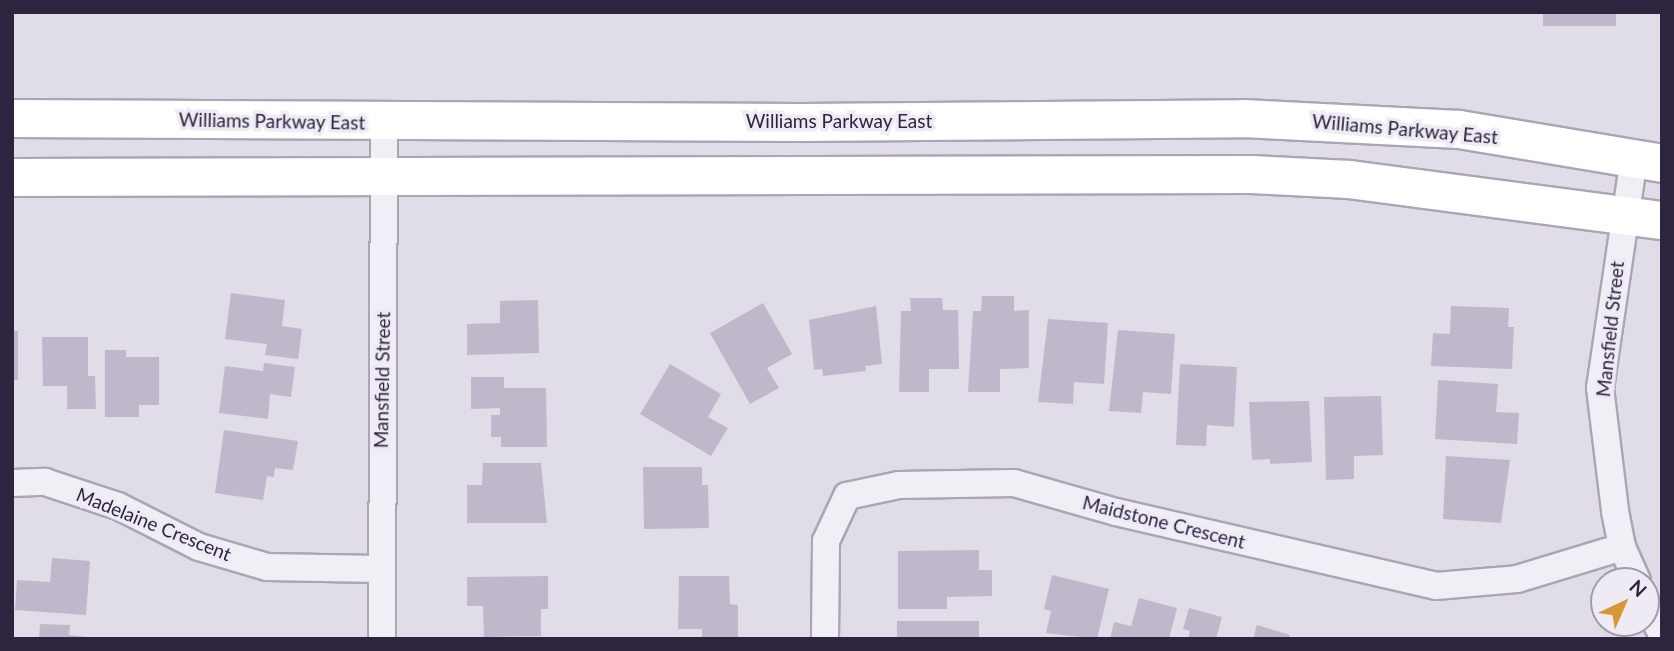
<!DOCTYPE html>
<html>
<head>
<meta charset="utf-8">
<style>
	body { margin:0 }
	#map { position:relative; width:1674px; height:651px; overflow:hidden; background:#e0dce8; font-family:Lato,sans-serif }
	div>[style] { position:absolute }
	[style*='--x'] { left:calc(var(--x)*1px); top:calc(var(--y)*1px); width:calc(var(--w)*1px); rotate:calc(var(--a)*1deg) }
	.building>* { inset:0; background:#bfb8cb }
	.roads { filter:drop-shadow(2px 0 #aba5b5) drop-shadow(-2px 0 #aba5b5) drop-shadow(0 2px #aba5b5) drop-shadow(0 -2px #aba5b5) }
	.street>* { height:26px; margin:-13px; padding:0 13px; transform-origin:13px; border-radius:13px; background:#f1eff6 }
	.secondary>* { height:37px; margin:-18.5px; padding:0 18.5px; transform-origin:18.5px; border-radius:18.5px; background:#fff }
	span { translate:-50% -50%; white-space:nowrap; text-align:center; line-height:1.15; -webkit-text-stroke:7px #eeebf5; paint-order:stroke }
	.street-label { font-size:19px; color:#2e243f }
	.frame { position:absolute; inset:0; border:14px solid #2e243f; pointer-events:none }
	.north { position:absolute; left:1590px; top:567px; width:70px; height:70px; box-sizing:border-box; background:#eeebf5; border:2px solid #a19bac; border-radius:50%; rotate:44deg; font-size:19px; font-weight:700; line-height:28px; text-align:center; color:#2e243f }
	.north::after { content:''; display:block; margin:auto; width:24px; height:32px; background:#da9533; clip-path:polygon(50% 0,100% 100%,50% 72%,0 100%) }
</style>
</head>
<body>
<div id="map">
	<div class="building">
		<i style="clip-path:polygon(1543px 12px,1616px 12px,1616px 26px,1543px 26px)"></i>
		<i style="clip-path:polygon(231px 293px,285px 300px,282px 326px,302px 329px,298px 359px,265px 355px,267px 344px,225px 339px)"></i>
		<i style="clip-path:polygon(982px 296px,1014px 296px,1014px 311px,1029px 310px,1029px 368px,1000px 369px,1000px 392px,968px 392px,973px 311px,981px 311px)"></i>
		<i style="clip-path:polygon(910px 298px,942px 298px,943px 310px,958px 310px,959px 369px,929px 369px,929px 392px,899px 392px,901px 311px,911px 311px)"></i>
		<i style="clip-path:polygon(538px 300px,539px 353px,467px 355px,467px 324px,500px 323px,500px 301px)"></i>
		<i style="clip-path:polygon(763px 303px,792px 354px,767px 368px,779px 388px,750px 404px,710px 333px)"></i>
		<i style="clip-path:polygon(876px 306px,882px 364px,865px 366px,866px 371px,823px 376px,822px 369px,814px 370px,809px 320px)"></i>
		<i style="clip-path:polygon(1451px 306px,1509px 308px,1508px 327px,1514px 327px,1512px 369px,1431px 366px,1433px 333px,1450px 334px)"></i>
		<i style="clip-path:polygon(1048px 319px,1108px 323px,1104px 384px,1074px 382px,1073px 404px,1038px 402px)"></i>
		<i style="clip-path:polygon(1118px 330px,1175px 334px,1171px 394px,1143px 392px,1141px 413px,1109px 411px)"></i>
		<i style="clip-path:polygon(12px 331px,18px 331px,18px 380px,12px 380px)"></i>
		<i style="clip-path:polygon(42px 337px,88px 337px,88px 376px,95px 376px,96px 409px,67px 409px,67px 386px,43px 386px)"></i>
		<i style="clip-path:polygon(105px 350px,126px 350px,126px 357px,159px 357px,159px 405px,139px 405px,139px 417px,105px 417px)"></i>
		<i style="clip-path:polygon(264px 363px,295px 367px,291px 397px,270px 394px,268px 419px,219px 413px,225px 366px,263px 371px)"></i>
		<i style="clip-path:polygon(670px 364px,721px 394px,708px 417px,728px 428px,711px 456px,640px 414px)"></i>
		<i style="clip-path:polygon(1180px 364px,1237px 367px,1234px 427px,1207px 425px,1206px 446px,1176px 445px)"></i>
		<i style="clip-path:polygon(471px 377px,504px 377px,504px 388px,546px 388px,547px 447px,501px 447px,501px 437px,491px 437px,491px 415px,500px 415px,500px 408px,471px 409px)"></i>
		<i style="clip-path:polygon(1438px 380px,1498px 384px,1496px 412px,1519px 413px,1517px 444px,1435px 439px)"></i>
		<i style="clip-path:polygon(1381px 396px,1383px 455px,1354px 456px,1354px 479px,1326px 480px,1324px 397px)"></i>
		<i style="clip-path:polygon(1309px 401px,1312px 462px,1270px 464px,1270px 459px,1252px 460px,1249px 402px)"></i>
		<i style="clip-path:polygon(224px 430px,298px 441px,293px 470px,275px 468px,274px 477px,267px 476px,263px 500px,215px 493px)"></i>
		<i style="clip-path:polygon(1446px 456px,1510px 460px,1501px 523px,1443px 519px)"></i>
		<i style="clip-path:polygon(483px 463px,541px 463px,547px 523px,467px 523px,467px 485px,482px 485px)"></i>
		<i style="clip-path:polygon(643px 467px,702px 467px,702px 485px,708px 485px,709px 528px,644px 529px)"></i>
		<i style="clip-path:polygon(979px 550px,979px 570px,992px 570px,992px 596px,947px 597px,947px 609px,898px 609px,898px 551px)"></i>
		<i style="clip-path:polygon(52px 558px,90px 561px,86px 615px,15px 610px,17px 580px,50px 582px)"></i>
		<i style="clip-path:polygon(1052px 575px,1109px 589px,1097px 639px,1046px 633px,1051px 611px,1044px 609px)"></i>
		<i style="clip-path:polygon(548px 576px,548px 609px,541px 609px,541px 636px,484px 637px,483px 606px,467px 606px,467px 577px)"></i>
		<i style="clip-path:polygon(679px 576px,729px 576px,730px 604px,738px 605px,738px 638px,702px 638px,702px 629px,678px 629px)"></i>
		<i style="clip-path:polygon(1139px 598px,1177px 608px,1169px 639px,1110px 639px,1114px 622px,1131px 626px)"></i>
		<i style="clip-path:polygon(1189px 608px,1222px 617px,1216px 639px,1188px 639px,1190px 631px,1183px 629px)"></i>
		<i style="clip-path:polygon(897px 621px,979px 621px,979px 639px,897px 639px)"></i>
		<i style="clip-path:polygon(40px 624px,70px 625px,69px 635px,105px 639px,39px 639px)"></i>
		<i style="clip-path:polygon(1257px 625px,1290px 635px,1288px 639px,1253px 639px)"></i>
	</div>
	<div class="roads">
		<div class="street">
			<i style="--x:1634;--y:158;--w:232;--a:98.4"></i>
			<i style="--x:1600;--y:388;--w:124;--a:83"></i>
			<i style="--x:1615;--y:511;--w:37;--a:79"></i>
			<i style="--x:1622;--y:547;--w:37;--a:66"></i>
			<i style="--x:12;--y:483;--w:33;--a:-2"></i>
			<i style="--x:45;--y:482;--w:77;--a:18.2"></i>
			<i style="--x:118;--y:506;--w:91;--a:26.8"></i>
			<i style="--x:199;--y:547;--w:71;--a:16.4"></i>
			<i style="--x:267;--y:567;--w:113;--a:1"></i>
			<i style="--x:1646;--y:603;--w:35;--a:63"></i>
			<i style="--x:382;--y:639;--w:517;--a:-89.78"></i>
			<i style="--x:825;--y:639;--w:98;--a:-89.4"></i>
			<i style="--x:826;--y:541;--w:50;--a:-65"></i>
			<i style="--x:847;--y:496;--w:53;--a:-11.9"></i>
			<i style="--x:899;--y:485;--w:115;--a:-1"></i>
			<i style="--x:1014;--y:483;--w:106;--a:15.9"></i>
			<i style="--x:1116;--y:512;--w:328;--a:13"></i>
			<i style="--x:1436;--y:586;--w:81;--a:-4.9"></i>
			<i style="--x:1517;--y:579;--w:110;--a:-16.9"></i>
		</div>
		<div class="secondary">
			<i style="--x:12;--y:118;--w:788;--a:0.29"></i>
			<i style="--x:800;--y:122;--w:443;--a:-0.5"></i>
			<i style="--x:1243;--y:118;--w:216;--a:2.9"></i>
			<i style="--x:1459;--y:129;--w:206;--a:9.5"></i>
			<i style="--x:12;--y:177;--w:1239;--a:-0.14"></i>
			<i style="--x:1251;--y:174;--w:98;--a:2.9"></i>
			<i style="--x:1349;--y:179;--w:316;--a:7.5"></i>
		</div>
	</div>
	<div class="street-label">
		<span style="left:272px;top:121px;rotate:1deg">Williams Parkway East</span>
		<span style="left:839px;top:121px">Williams Parkway East</span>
		<span style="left:1405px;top:129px;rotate:5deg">Williams Parkway East</span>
		<span style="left:1610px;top:329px;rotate:-84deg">Mansfield Street</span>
		<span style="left:382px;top:380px;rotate:-89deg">Mansfield Street</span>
		<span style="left:1164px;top:522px;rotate:14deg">Maidstone Crescent</span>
		<span style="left:154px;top:524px;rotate:22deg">Madelaine Crescent</span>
	</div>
	<div class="frame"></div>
	<div class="north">N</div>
</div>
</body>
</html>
